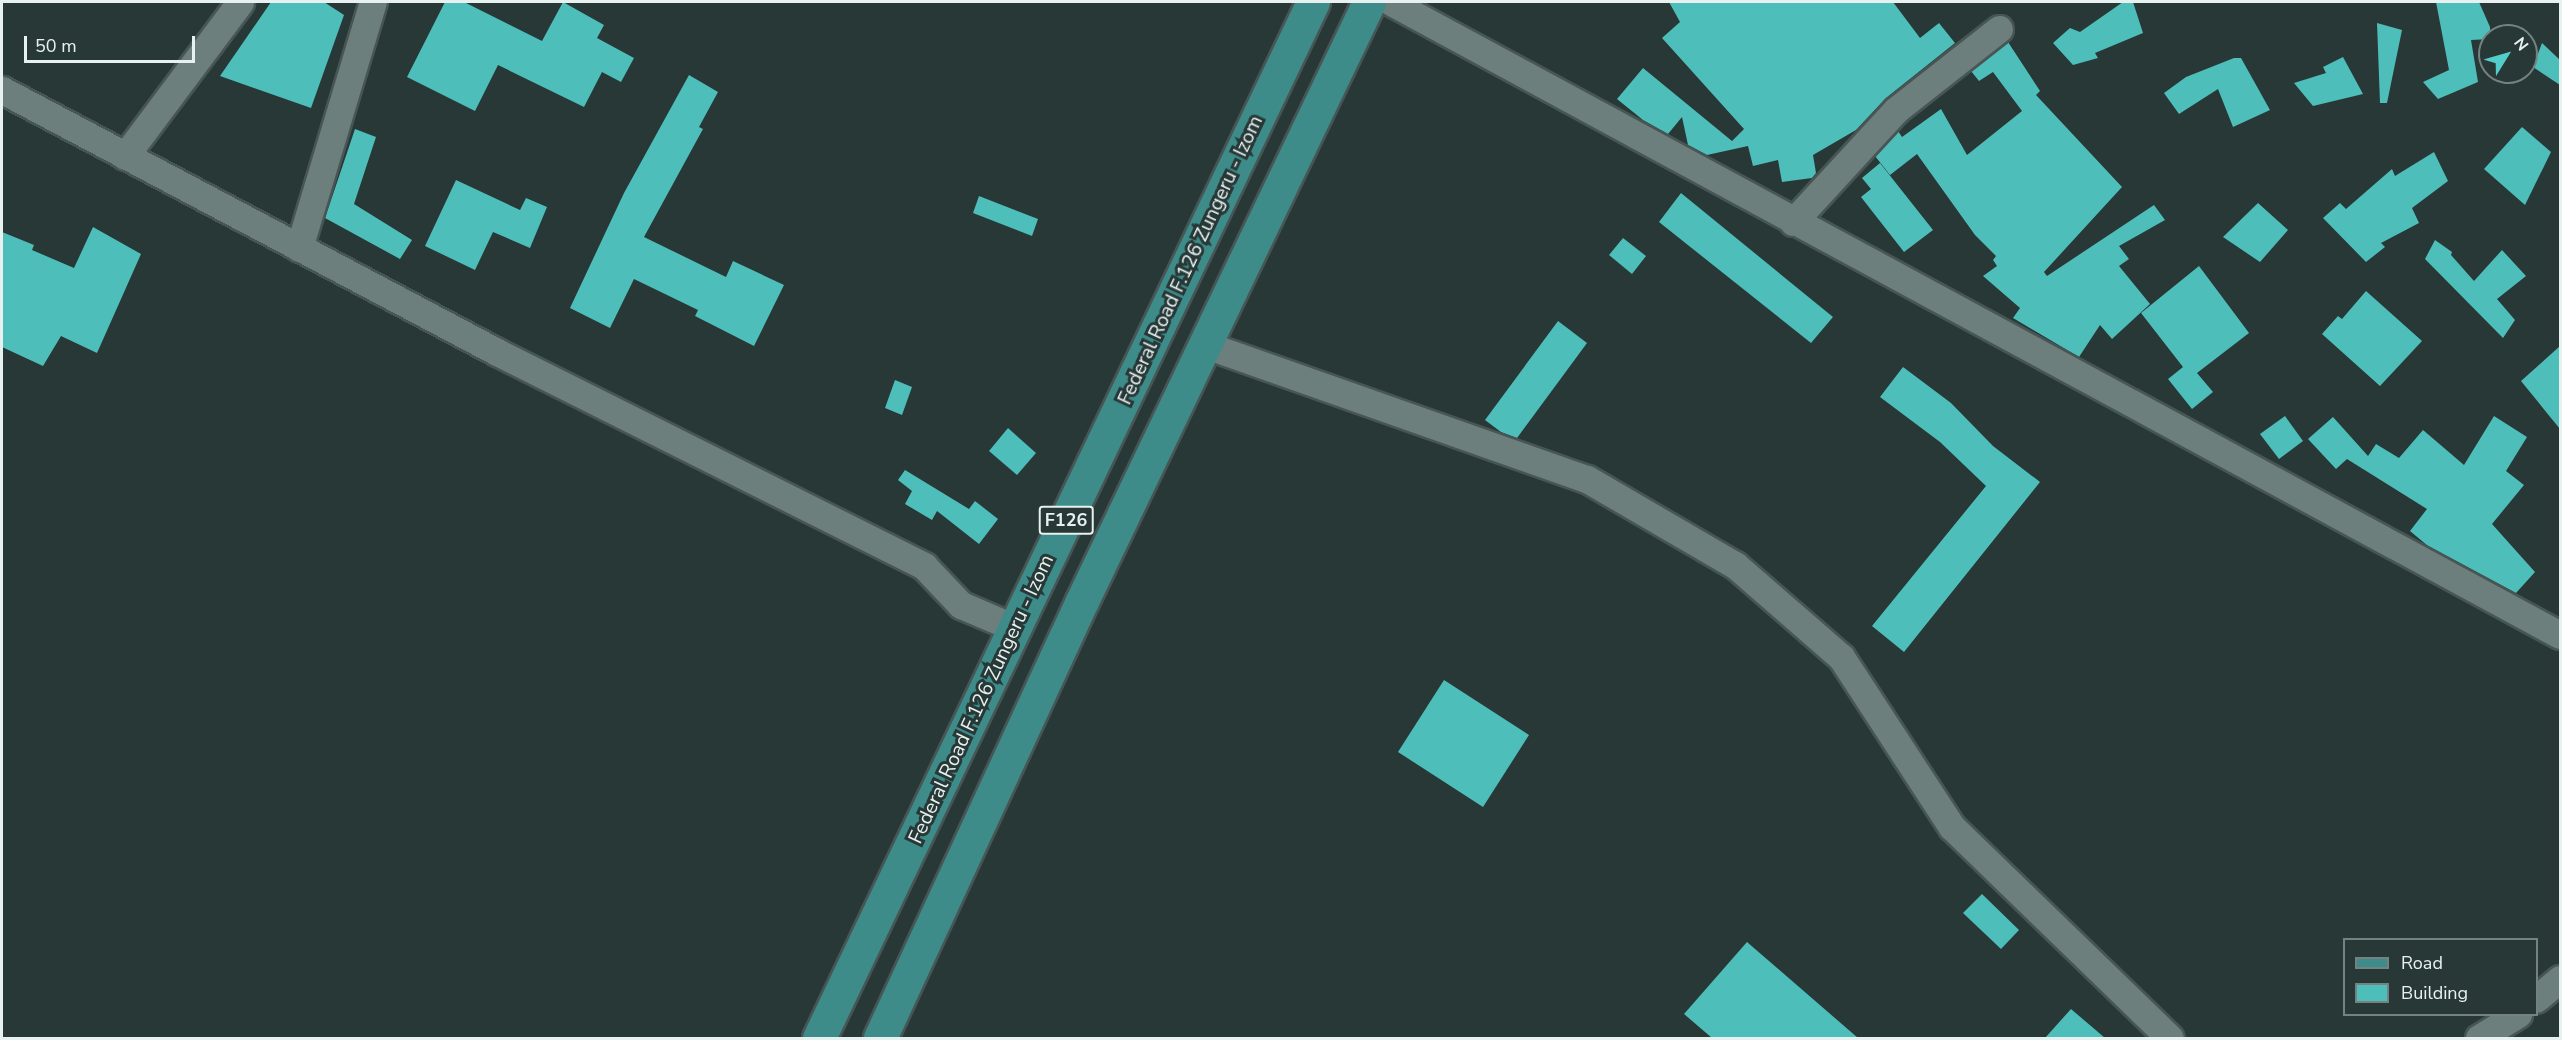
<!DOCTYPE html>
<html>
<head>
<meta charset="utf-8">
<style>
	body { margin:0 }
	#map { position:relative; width:2562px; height:1040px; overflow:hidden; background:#273837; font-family:"Nunito Sans",sans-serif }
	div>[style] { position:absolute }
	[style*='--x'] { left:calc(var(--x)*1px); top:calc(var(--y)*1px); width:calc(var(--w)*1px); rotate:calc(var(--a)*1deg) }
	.building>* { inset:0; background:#4ebeba }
	.roads { filter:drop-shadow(2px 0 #475655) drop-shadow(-2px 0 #475655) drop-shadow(0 2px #475655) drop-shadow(0 -2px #475655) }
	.street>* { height:27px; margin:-13.5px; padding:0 13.5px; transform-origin:13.5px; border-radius:13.5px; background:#6c7f7d }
	.primary>* { height:33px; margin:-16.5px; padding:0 16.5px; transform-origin:16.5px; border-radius:16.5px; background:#3d8c89 }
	span { translate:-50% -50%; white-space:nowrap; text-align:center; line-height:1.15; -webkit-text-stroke:6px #273837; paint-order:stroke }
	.shield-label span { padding:2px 4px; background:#273837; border:2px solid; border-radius:4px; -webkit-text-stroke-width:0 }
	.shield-label { font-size:18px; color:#e7f1f0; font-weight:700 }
	.street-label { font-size:20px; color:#e7f1f0 }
	.frame { position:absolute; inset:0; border:3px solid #e7f1f0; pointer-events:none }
	.legend { position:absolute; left:2343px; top:938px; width:195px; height:78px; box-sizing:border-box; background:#273837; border:2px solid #748281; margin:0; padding:8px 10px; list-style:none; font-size:18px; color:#e7f1f0 }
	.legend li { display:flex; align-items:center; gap:12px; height:30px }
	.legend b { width:30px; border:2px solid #748281 }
	.north { position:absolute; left:2478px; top:24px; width:60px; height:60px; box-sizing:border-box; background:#273837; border:2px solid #748281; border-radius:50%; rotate:53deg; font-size:16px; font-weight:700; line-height:24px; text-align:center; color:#e7f1f0 }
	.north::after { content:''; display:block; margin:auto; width:21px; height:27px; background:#53cdc9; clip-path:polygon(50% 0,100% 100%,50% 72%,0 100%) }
	.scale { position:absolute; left:24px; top:36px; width:171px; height:27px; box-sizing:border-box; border:3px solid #e7f1f0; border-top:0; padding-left:8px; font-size:18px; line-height:21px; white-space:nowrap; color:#e7f1f0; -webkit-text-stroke:4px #273837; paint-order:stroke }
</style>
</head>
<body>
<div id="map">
	<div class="building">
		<i style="clip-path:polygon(271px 2px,324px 2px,344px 15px,311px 108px,220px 76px)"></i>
		<i style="clip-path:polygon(445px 2px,464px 2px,542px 41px,563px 2px,604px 25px,597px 38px,634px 58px,621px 82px,602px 72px,584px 107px,498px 65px,475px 111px,407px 77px)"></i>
		<i style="clip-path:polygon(1669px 2px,1893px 2px,1920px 38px,1939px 23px,1955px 43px,1886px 98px,1856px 130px,1813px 155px,1816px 173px,1812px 178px,1782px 182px,1778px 160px,1753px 166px,1748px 146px,1707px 155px,1688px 145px,1682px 117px,1668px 134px,1643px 120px,1617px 99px,1643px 68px,1732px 141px,1744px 129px,1662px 38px,1680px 22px)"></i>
		<i style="clip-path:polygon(2123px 2px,2133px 2px,2143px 33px,2095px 53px,2098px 58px,2073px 65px,2053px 43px,2070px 28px,2080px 32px)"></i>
		<i style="clip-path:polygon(2436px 2px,2479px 2px,2490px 27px,2490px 39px,2471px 40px,2478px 82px,2438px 99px,2423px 82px,2449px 70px)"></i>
		<i style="clip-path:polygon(2377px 23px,2402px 30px,2387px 103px,2380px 103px)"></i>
		<i style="clip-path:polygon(2008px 42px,2040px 91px,2036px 95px,2122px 187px,2044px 272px,2047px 276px,2154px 205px,2165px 220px,2119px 246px,2129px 259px,2119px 266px,2150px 304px,2112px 339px,2100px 325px,2079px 357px,2013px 318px,2020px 308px,1983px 276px,1997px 266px,1993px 260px,1996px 256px,1975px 235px,1917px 154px,1890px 175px,1875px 156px,1898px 131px,1902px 137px,1941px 109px,1967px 155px,2022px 111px,1993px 72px,1979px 81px,1971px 71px)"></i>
		<i style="clip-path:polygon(2542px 43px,2560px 60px,2560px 85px,2533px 67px)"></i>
		<i style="clip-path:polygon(2343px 57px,2363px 94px,2313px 106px,2294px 83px,2326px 73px,2323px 67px)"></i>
		<i style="clip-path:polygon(2234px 58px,2241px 58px,2270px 110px,2233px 127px,2218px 89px,2179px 114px,2164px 93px,2186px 77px)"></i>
		<i style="clip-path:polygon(689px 75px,718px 92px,699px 127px,703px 129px,644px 237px,726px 277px,733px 261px,784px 285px,754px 346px,695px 316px,698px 310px,634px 279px,610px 328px,570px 308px,624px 193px)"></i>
		<i style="clip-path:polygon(2522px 127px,2551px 152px,2525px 205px,2484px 169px)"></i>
		<i style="clip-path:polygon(355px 129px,376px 137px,354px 204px,412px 240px,400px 259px,325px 218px)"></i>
		<i style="clip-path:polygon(2434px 152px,2448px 181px,2412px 208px,2419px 223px,2381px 243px,2385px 247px,2366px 262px,2323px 218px,2340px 203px,2346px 209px,2392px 169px,2395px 176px)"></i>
		<i style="clip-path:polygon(1880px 163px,1933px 230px,1904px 252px,1861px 197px,1871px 189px,1862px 178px)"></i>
		<i style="clip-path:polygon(456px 180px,520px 210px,526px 198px,547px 207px,530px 248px,493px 232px,475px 270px,425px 246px)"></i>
		<i style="clip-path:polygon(1681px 193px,1833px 317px,1811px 343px,1659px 222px)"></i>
		<i style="clip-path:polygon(979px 196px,1038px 219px,1032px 236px,973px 213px)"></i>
		<i style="clip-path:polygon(2258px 203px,2288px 230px,2260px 262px,2223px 237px)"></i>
		<i style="clip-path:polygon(93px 227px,141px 254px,97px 353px,61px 336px,43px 366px,2px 347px,2px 232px,34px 245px,32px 250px,74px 268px)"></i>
		<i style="clip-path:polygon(1623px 238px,1646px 256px,1632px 274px,1609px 255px)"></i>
		<i style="clip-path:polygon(2435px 240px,2452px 252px,2451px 255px,2474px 281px,2502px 250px,2526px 276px,2497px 299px,2515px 320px,2503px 338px,2425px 259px)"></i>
		<i style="clip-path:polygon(2199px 266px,2249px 333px,2197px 373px,2213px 392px,2192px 409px,2168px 379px,2183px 367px,2141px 313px)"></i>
		<i style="clip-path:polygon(2366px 291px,2422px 341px,2380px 386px,2322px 334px,2338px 316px,2342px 319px)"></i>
		<i style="clip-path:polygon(1558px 321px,1587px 343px,1517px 438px,1501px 432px,1485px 420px)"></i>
		<i style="clip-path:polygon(2560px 346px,2560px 429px,2521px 381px)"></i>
		<i style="clip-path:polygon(1903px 367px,1951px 403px,1993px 446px,2040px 482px,1904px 652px,1872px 626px,1986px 486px,1940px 442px,1880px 397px)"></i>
		<i style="clip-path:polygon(895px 380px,912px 387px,902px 415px,885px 408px)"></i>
		<i style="clip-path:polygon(2285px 416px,2303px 441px,2279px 459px,2260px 434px)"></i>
		<i style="clip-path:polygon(2494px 416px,2527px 437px,2506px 471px,2524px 485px,2492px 524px,2535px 572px,2516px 593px,2428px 546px,2410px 531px,2427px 509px,2347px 459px,2336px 469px,2308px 439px,2333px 417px,2368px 456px,2376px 444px,2399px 458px,2423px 430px,2464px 465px)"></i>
		<i style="clip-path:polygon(1008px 428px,1036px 453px,1017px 475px,989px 451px)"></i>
		<i style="clip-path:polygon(905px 470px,969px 509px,975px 501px,998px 519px,979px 544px,937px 511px,932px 520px,905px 504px,912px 491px,898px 480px)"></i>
		<i style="clip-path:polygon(1444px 680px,1529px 735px,1483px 807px,1398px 752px)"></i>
		<i style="clip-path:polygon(1982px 894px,2019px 930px,2001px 949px,1963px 913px)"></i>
		<i style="clip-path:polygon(1747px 942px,1858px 1038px,1712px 1038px,1684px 1014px)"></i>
		<i style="clip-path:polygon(2071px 1009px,2105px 1038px,2045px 1038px)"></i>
	</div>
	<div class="roads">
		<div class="street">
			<i style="--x:1391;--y:2;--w:1329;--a:28.44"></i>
			<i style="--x:2;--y:90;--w:560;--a:27.89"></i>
			<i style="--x:497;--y:352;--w:478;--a:26.6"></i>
			<i style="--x:924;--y:566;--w:54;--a:46.5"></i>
			<i style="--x:961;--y:605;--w:59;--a:23.1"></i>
			<i style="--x:125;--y:156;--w:192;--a:-53.2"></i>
			<i style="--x:1793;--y:222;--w:152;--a:-47.4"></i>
			<i style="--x:1896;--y:110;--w:131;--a:-38.2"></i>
			<i style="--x:299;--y:248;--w:257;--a:-73.3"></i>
			<i style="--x:1203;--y:344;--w:407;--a:19.4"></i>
			<i style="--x:1587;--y:479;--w:171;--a:30.2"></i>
			<i style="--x:1735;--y:565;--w:140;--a:41"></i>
			<i style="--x:1841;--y:657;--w:203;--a:56.9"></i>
			<i style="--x:1952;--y:827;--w:303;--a:44.1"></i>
			<i style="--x:2536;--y:999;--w:31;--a:-40"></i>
			<i style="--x:2479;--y:1038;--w:46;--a:-31.6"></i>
		</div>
		<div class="primary">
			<i style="--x:819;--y:1038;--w:1148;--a:-64.51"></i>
			<i style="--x:880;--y:1038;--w:481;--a:-65.2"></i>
			<i style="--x:1082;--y:601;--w:664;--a:-64.4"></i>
		</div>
	</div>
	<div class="shield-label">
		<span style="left:1066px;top:520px">F126</span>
	</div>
	<div class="street-label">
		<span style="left:1190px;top:260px;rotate:-65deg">Federal Road F.126 Zungeru - Izom</span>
		<span style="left:981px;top:699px;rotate:-65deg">Federal Road F.126 Zungeru - Izom</span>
	</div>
	<div class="frame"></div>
	<ul class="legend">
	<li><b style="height:8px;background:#3d8c89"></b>Road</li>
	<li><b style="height:16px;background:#4ebeba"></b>Building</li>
	</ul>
	<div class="north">N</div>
	<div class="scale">50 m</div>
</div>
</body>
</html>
